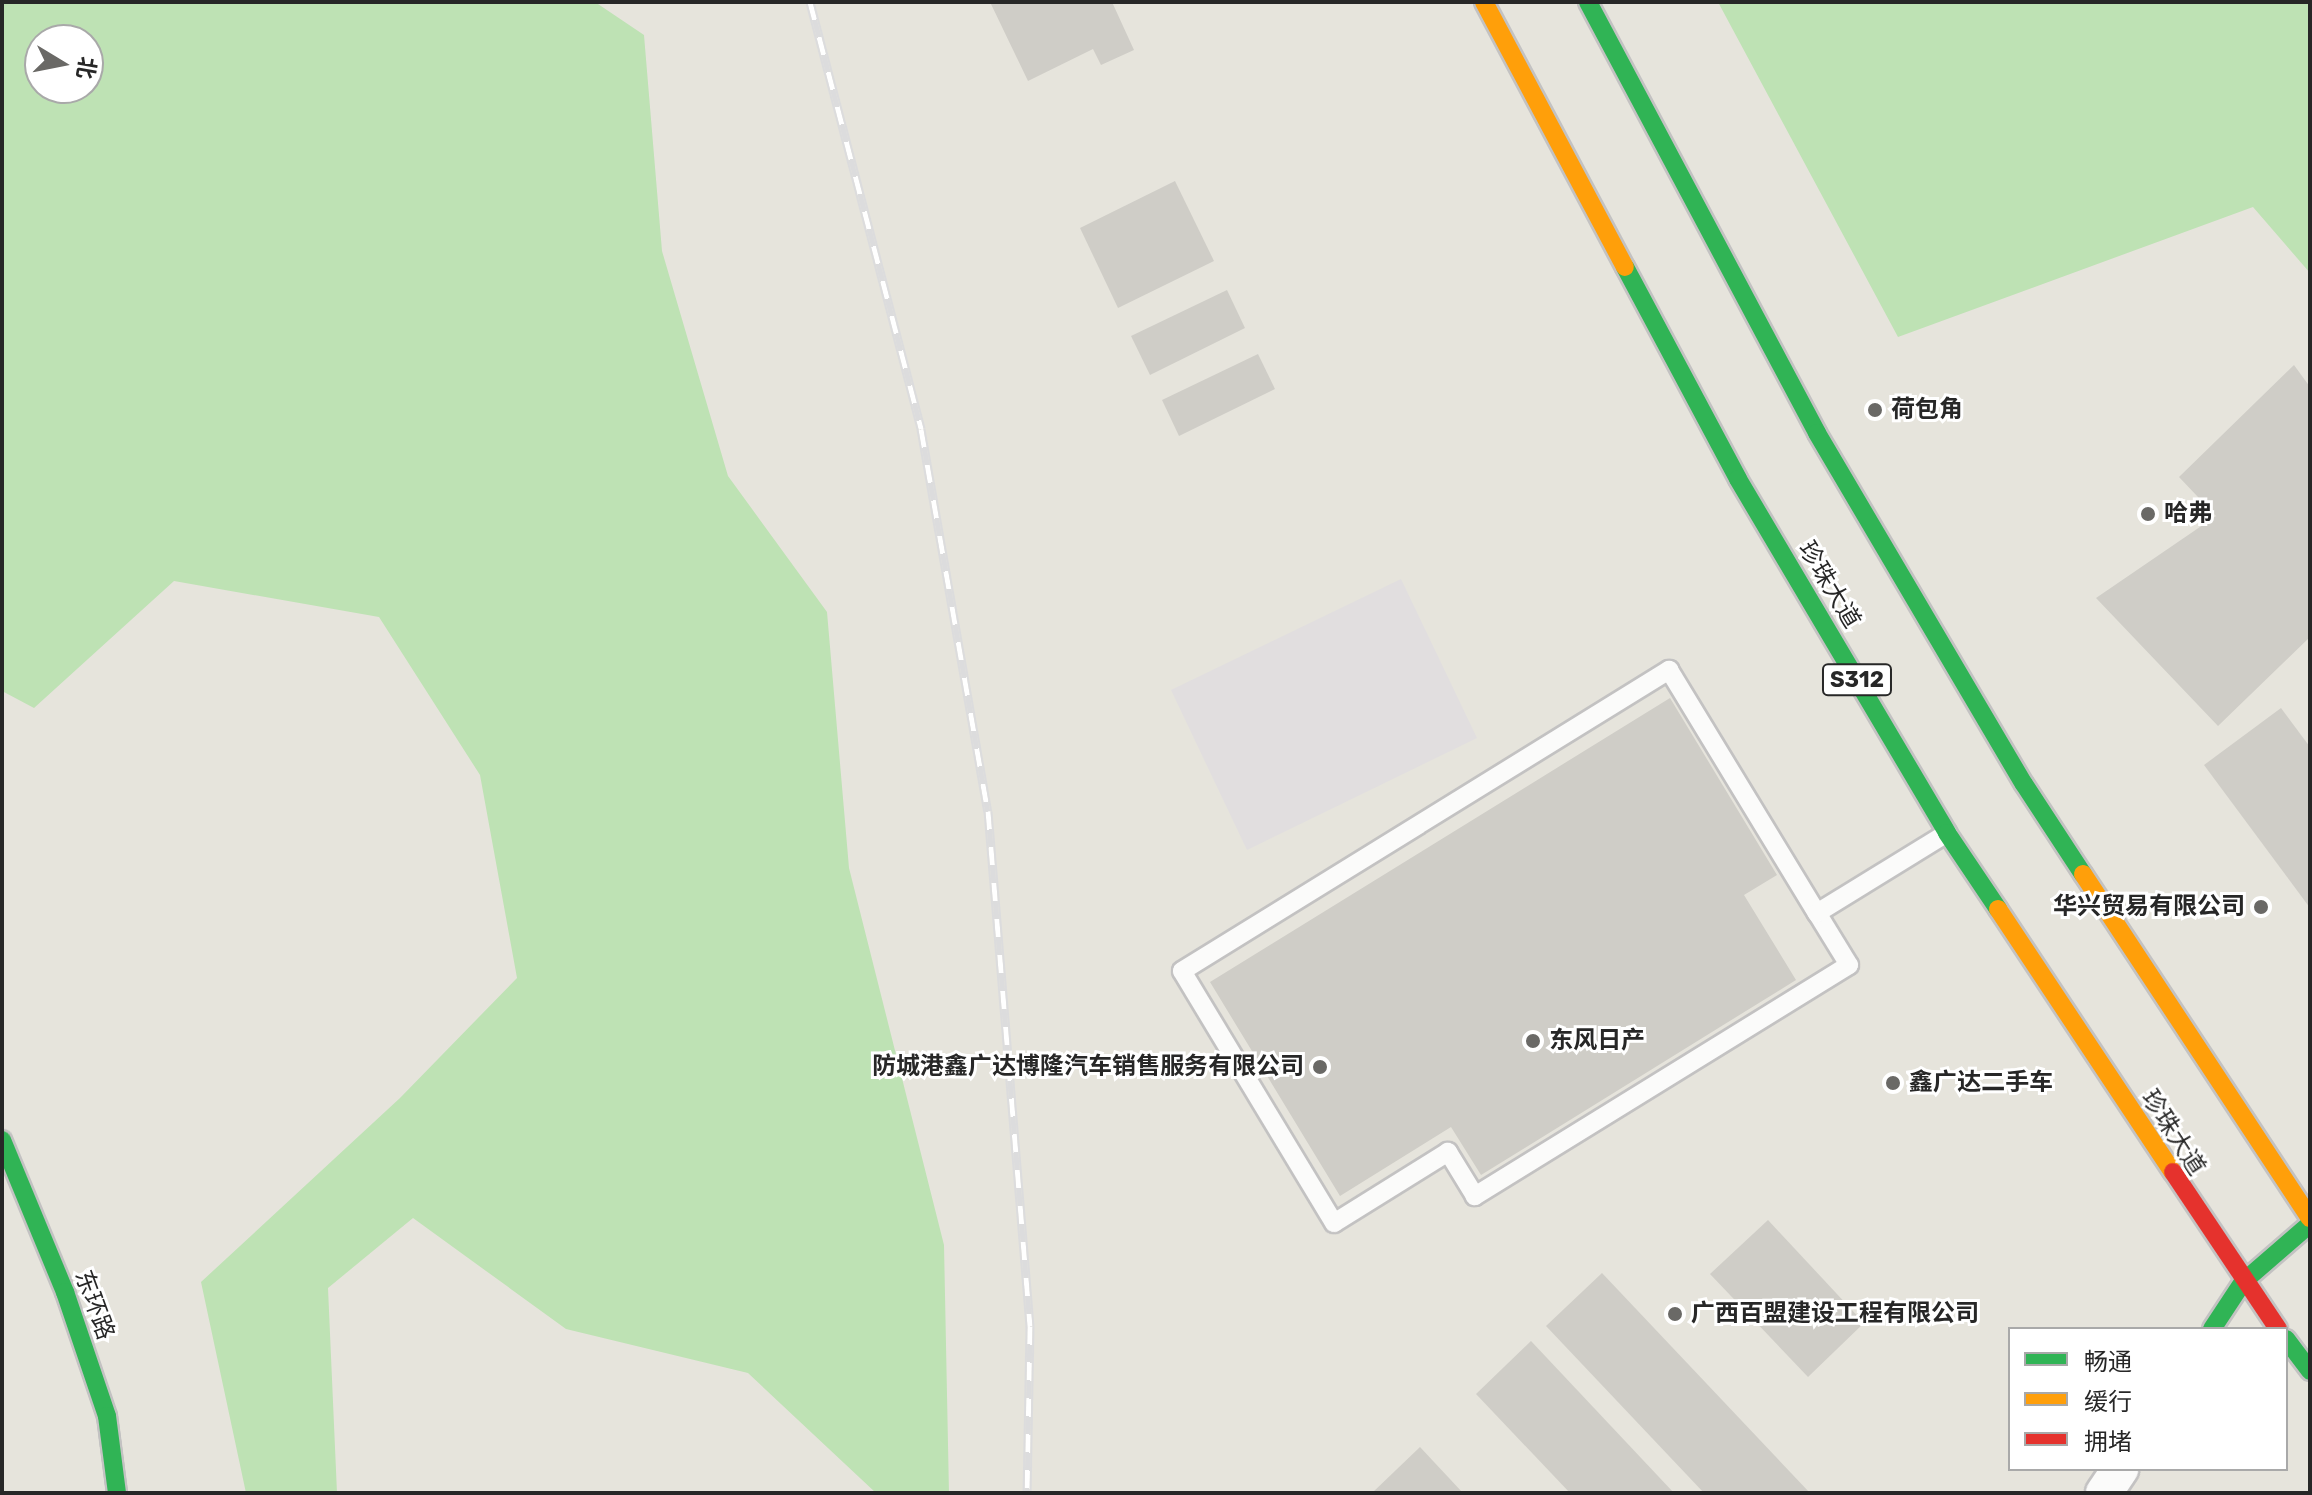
<!DOCTYPE html>
<html>
<head>
<meta charset="utf-8">
<style>
	body { margin:0 }
	#map { position:relative; width:2312px; height:1495px; overflow:hidden; background:#e6e4dc; font-family:Rubik,"Noto Sans SC",sans-serif }
	div>[style] { position:absolute }
	[style*='--x'] { left:calc(var(--x)*1px); top:calc(var(--y)*1px); width:calc(var(--w)*1px); rotate:calc(var(--a)*1deg) }
	.industrial>* { inset:0; background:#e1dedf }
	.green>* { inset:0; background:#bee2b4 }
	.building>* { inset:0; background:#cfcdc7 }
	.roads { filter:drop-shadow(2px 0 #c3c2c2) drop-shadow(-2px 0 #c3c2c2) drop-shadow(0 2px #c3c2c2) drop-shadow(0 -2px #c3c2c2) }
	.lane>* { height:18px; margin:-9px; padding:0 9px; transform-origin:9px; border-radius:9px; background:#fbfbfa }
	.street>* { height:36px; margin:-18px; padding:0 18px; transform-origin:18px; border-radius:18px; background:#fbfbfa }
	.fast>* { height:18px; margin:-9px; padding:0 9px; transform-origin:9px; border-radius:9px; background:#30b455 }
	.slow>* { height:18px; margin:-9px; padding:0 9px; transform-origin:9px; border-radius:9px; background:#ff9f0a }
	.jam>* { height:18px; margin:-9px; padding:0 9px; transform-origin:9px; border-radius:9px; background:#e5322d }
	.rail>* { height:9px; margin-top:-4.5px; transform-origin:0; background:repeating-linear-gradient(90deg,#fff 0 18px,#dcdcdd 0 36px); box-sizing:border-box; border-block:2px solid #dcdcdd }
	.dots>* { width:22px; height:22px; translate:-50% -50%; box-sizing:border-box; border:4px solid #fff; border-radius:50% }
	span { translate:-50% -50%; white-space:nowrap; text-align:center; line-height:1.15; -webkit-text-stroke:6px #fff; paint-order:stroke }
	.shield-label span { padding:2px 6px; background:#fff; border:2px solid; border-radius:6px; -webkit-text-stroke-width:0 }
	.shield-label { font-size:22px; color:#272727; font-weight:700 }
	.poi-label { font-size:24px; color:#272727; font-weight:700 }
	.left { translate:0 -50%; text-align:left }
	.right { translate:-100% -50%; text-align:right }
	.street-label { font-size:24px; color:#272727 }
	.frame { position:absolute; inset:0; border:4px solid #272727; pointer-events:none }
	.legend { position:absolute; left:2008px; top:1327px; width:280px; height:144px; box-sizing:border-box; background:#fff; border:2px solid #a9a9a9; margin:0; padding:10px 14px; list-style:none; font-size:24px; color:#272727 }
	.legend li { display:flex; align-items:center; gap:16px; height:40px }
	.legend b { width:40px; border:2px solid #a9a9a9 }
	.north { position:absolute; left:24px; top:24px; width:80px; height:80px; box-sizing:border-box; background:#fff; border:2px solid #a9a9a9; border-radius:50%; rotate:100deg; font-size:22px; font-weight:700; line-height:32px; text-align:center; color:#272727 }
	.north::after { content:''; display:block; margin:auto; width:28px; height:36px; background:#6a6966; clip-path:polygon(50% 0,100% 100%,50% 72%,0 100%) }
</style>
</head>
<body>
<div id="map">
	<div class="industrial">
		<i style="clip-path:polygon(1401px 579px,1477px 738px,1247px 850px,1171px 690px)"></i>
	</div>
	<div class="green">
		<i style="clip-path:polygon(evenodd,2px 2px,595px 2px,644px 35px,662px 251px,728px 476px,827px 612px,849px 868px,944px 1245px,949px 1493px,876px 1493px,748px 1373px,566px 1329px,413px 1218px,328px 1288px,337px 1493px,246px 1493px,201px 1282px,400px 1098px,517px 978px,480px 775px,379px 617px,174px 581px,34px 708px,2px 691px,2px 2px,40px 40px,88px 40px,88px 88px,40px 88px,40px 40px)"></i>
		<i style="clip-path:polygon(1718px 2px,2310px 2px,2310px 273px,2253px 207px,1898px 337px)"></i>
	</div>
	<div class="building">
		<i style="clip-path:polygon(990px 2px,1112px 2px,1134px 50px,1101px 65px,1093px 49px,1028px 81px)"></i>
		<i style="clip-path:polygon(1175px 181px,1214px 261px,1118px 308px,1080px 228px)"></i>
		<i style="clip-path:polygon(1227px 290px,1245px 328px,1150px 375px,1131px 336px)"></i>
		<i style="clip-path:polygon(1258px 354px,1275px 389px,1179px 436px,1162px 400px)"></i>
		<i style="clip-path:polygon(2294px 365px,2310px 387px,2310px 637px,2218px 726px,2096px 598px,2216px 516px,2179px 477px)"></i>
		<i style="clip-path:polygon(1670px 698px,1777px 875px,1744px 895px,1796px 980px,1481px 1175px,1451px 1127px,1340px 1196px,1210px 982px)"></i>
		<i style="clip-path:polygon(2281px 708px,2310px 747px,2310px 908px,2204px 765px)"></i>
		<i style="clip-path:polygon(1768px 1220px,1864px 1323px,1808px 1377px,1710px 1274px)"></i>
		<i style="clip-path:polygon(1602px 1273px,1810px 1493px,1704px 1493px,1546px 1326px)"></i>
		<i style="clip-path:polygon(1531px 1341px,1674px 1493px,1570px 1493px,1476px 1394px)"></i>
		<i style="clip-path:polygon(1420px 1447px,1463px 1493px,1372px 1493px)"></i>
	</div>
	<div class="roads">
		<div class="lane">
			<i style="--x:1817;--y:913;--w:61;--a:58.4"></i>
			<i style="--x:1849;--y:965;--w:440;--a:148.3"></i>
			<i style="--x:1475;--y:1196;--w:52;--a:-121.5"></i>
			<i style="--x:1448;--y:1152;--w:134;--a:148.1"></i>
			<i style="--x:1334;--y:1223;--w:294;--a:-121.1"></i>
			<i style="--x:1182;--y:971;--w:573;--a:-31.72"></i>
			<i style="--x:1669;--y:670;--w:285;--a:58.7"></i>
			<i style="--x:1817;--y:913;--w:153;--a:-31.6"></i>
		</div>
		<div class="street">
			<i style="--x:2104;--y:1493;--w:29;--a:-56"></i>
		</div>
		<div class="fast">
			<i style="--x:1588;--y:2;--w:488;--a:62"></i>
			<i style="--x:1817;--y:433;--w:407;--a:59.5"></i>
			<i style="--x:2024;--y:784;--w:108;--a:56.8"></i>
			<i style="--x:1625;--y:267;--w:240;--a:61.9"></i>
			<i style="--x:1738;--y:479;--w:411;--a:59.4"></i>
			<i style="--x:1947;--y:833;--w:92;--a:56.1"></i>
			<i style="--x:2;--y:1140;--w:165;--a:67.5"></i>
			<i style="--x:65;--y:1292;--w:131;--a:71.3"></i>
			<i style="--x:107;--y:1416;--w:78;--a:82.6"></i>
			<i style="--x:2212;--y:1329;--w:56;--a:-56.6"></i>
			<i style="--x:2243;--y:1282;--w:89;--a:-40.9"></i>
			<i style="--x:2286;--y:1339;--w:40;--a:53"></i>
		</div>
		<div class="slow">
			<i style="--x:1484;--y:2;--w:300;--a:62"></i>
			<i style="--x:2083;--y:874;--w:412;--a:56.6"></i>
			<i style="--x:1998;--y:909;--w:316;--a:56.4"></i>
		</div>
		<div class="jam">
			<i style="--x:2173;--y:1172;--w:189;--a:56.2"></i>
		</div>
	</div>
	<div class="rail">
		<i style="--x:810;--y:2;--w:441;--a:75.4"></i>
		<i style="--x:921;--y:429;--w:388;--a:80.1"></i>
		<i style="--x:988;--y:811;--w:517;--a:85.34"></i>
		<i style="--x:1030;--y:1326;--w:167;--a:91"></i>
	</div>
	<div class="dots">
		<i style="left:1875px;top:410px;background:#6a6966"></i>
		<i style="left:2148px;top:514px;background:#6a6966"></i>
		<i style="left:2261px;top:907px;background:#6a6966"></i>
		<i style="left:1533px;top:1041px;background:#6a6966"></i>
		<i style="left:1320px;top:1067px;background:#6a6966"></i>
		<i style="left:1893px;top:1083px;background:#6a6966"></i>
		<i style="left:1675px;top:1314px;background:#6a6966"></i>
	</div>
	<div class="shield-label">
		<span style="left:1857px;top:680px">S312</span>
	</div>
	<div class="poi-label">
		<span class="left" style="left:1891px;top:410px">荷包角</span>
		<span class="left" style="left:2164px;top:514px">哈弗</span>
		<span class="right" style="left:2245px;top:907px">华兴贸易有限公司</span>
		<span class="left" style="left:1549px;top:1041px">东风日产</span>
		<span class="right" style="left:1304px;top:1067px">防城港鑫广达博隆汽车销售服务有限公司</span>
		<span class="left" style="left:1909px;top:1083px">鑫广达二手车</span>
		<span class="left" style="left:1691px;top:1314px">广西百盟建设工程有限公司</span>
	</div>
	<div class="street-label">
		<span style="left:1829px;top:585px;rotate:59deg">珍珠大道</span>
		<span style="left:2173px;top:1133px;rotate:57deg">珍珠大道</span>
		<span style="left:94px;top:1305px;rotate:70deg">东环路</span>
	</div>
	<div class="frame"></div>
	<ul class="legend">
	<li><b style="height:10px;background:#30b455"></b>畅通</li>
	<li><b style="height:10px;background:#ff9f0a"></b>缓行</li>
	<li><b style="height:10px;background:#e5322d"></b>拥堵</li>
	</ul>
	<div class="north">北</div>
</div>
</body>
</html>
